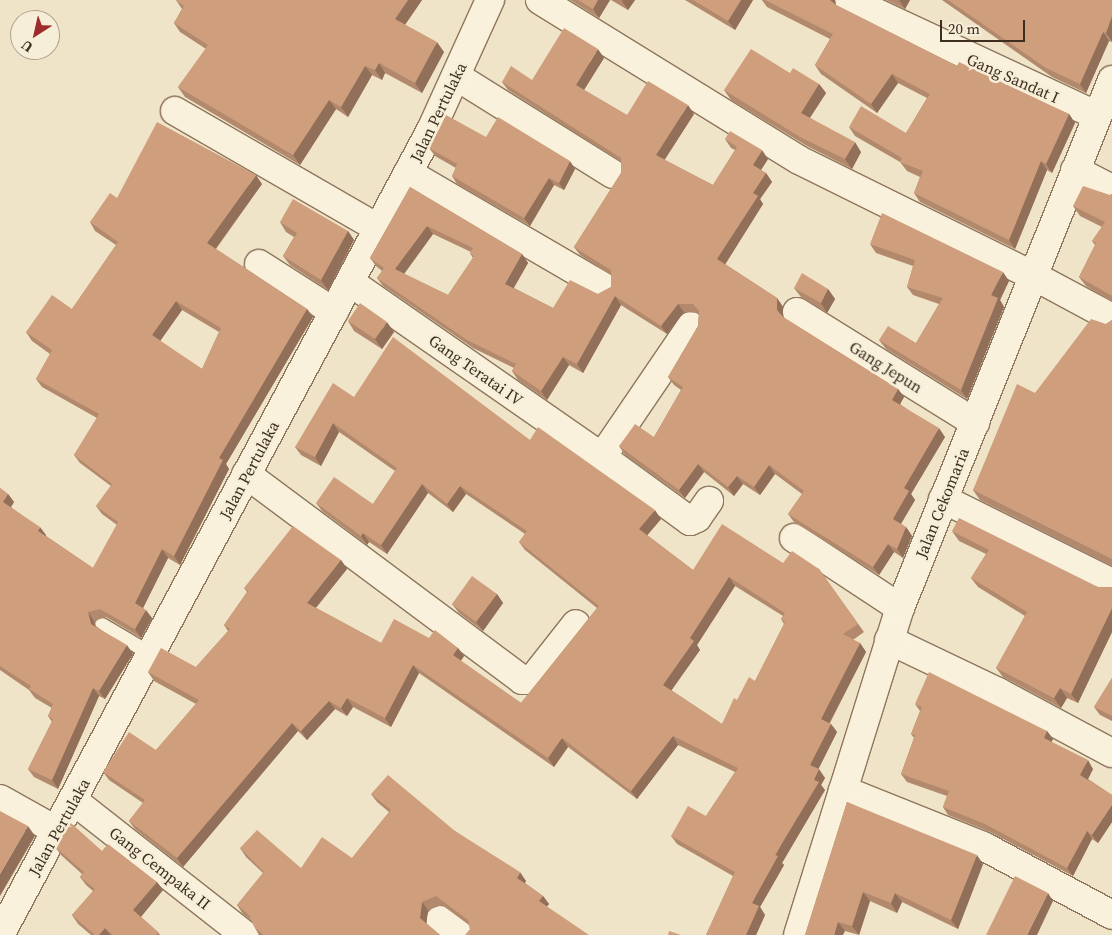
<!DOCTYPE html>
<html>
<head>
<meta charset="utf-8">
<style>
	body { margin:0 }
	#map { position:relative; width:1112px; height:935px; overflow:hidden; background:#f0e4c8; font-family:"Source Serif 4",serif }
	div>[style] { position:absolute }
	[style*='--x'] { left:calc(var(--x)*1px); top:calc(var(--y)*1px); width:calc(var(--w)*1px); rotate:calc(var(--a)*1deg) }
	.roads { filter:drop-shadow(1px 0 #8d765c) drop-shadow(-1px 0 #8d765c) drop-shadow(0 1px #8d765c) drop-shadow(0 -1px #8d765c) }
	.lane>* { height:14px; margin:-7px; padding:0 7px; transform-origin:7px; border-radius:7px; background:#faf1dc }
	.street>* { height:28px; margin:-14px; padding:0 14px; transform-origin:14px; border-radius:14px; background:#faf1dc }
	.secondary>* { height:28px; margin:-14px; padding:0 14px; transform-origin:14px; border-radius:14px; background:#faf1dc }
	.wall>* { inset:0; background:#b2896c }
	.shaded-wall>* { inset:0; background:#916f58 }
	.building>* { inset:0; background:#cf9f7d }
	span { translate:-50% -50%; white-space:nowrap; text-align:center; line-height:1.15; -webkit-text-stroke:5px #f7eed8; paint-order:stroke }
	.street-label { font-size:16px; color:#3d2e20 }
	.north { position:absolute; left:10px; top:10px; width:50px; height:50px; box-sizing:border-box; background:#f7eed8; border:1px solid #ada18e; border-radius:50%; rotate:215deg; font-size:14px; font-weight:700; line-height:20px; text-align:center; color:#3d2e20 }
	.north::after { content:''; display:block; margin:auto; width:18px; height:22px; background:#9e2a2b; clip-path:polygon(50% 0,100% 100%,50% 72%,0 100%) }
	.scale { position:absolute; left:940px; top:20px; width:85px; height:22px; box-sizing:border-box; border:2px solid #3d2e20; border-top:0; padding-left:6px; font-size:15px; line-height:18px; white-space:nowrap; color:#3d2e20; -webkit-text-stroke:4px #f7eed8; paint-order:stroke }
</style>
</head>
<body>
<div id="map">
	<div class="roads">
		<div class="lane">
			<i style="--x:102;--y:625;--w:57;--a:30.6"></i>
		</div>
		<div class="street">
			<i style="--x:540;--y:0;--w:304;--a:31.7"></i>
			<i style="--x:799;--y:160;--w:262;--a:26.3"></i>
			<i style="--x:1034;--y:276;--w:89;--a:28.3"></i>
			<i style="--x:849;--y:0;--w:272;--a:25"></i>
			<i style="--x:456;--y:76;--w:185;--a:32"></i>
			<i style="--x:175;--y:111;--w:234;--a:30"></i>
			<i style="--x:1075;--y:170;--w:42;--a:27.2"></i>
			<i style="--x:408;--y:173;--w:227;--a:30.2"></i>
			<i style="--x:259;--y:264;--w:89;--a:32.6"></i>
			<i style="--x:350;--y:282;--w:307;--a:34.8"></i>
			<i style="--x:797;--y:312;--w:210;--a:31.9"></i>
			<i style="--x:691;--y:326;--w:158;--a:124.2"></i>
			<i style="--x:602;--y:457;--w:109;--a:36"></i>
			<i style="--x:690;--y:521;--w:8;--a:-23"></i>
			<i style="--x:697;--y:518;--w:21;--a:-55"></i>
			<i style="--x:246;--y:474;--w:344;--a:36.7"></i>
			<i style="--x:522;--y:680;--w:10;--a:0"></i>
			<i style="--x:532;--y:680;--w:71;--a:-51.8"></i>
			<i style="--x:943;--y:499;--w:189;--a:26.4"></i>
			<i style="--x:794;--y:538;--w:127;--a:33.4"></i>
			<i style="--x:889;--y:640;--w:121;--a:25.5"></i>
			<i style="--x:998;--y:692;--w:129;--a:28.2"></i>
			<i style="--x:843;--y:790;--w:151;--a:21.8"></i>
			<i style="--x:983;--y:846;--w:146;--a:28.1"></i>
			<i style="--x:0;--y:799;--w:65;--a:29.3"></i>
			<i style="--x:74;--y:801;--w:217;--a:38.1"></i>
			<i style="--x:440;--y:920;--w:25;--a:37"></i>
		</div>
		<div class="secondary">
			<i style="--x:0;--y:935;--w:913;--a:-61.84"></i>
			<i style="--x:431;--y:130;--w:143;--a:-65.6"></i>
			<i style="--x:798;--y:935;--w:343;--a:-72.7"></i>
			<i style="--x:900;--y:608;--w:569;--a:-68.12"></i>
		</div>
	</div>
	<div class="wall">
		<i style="clip-path:polygon(176px 0,422px 0,405px 25px,444px 52px,422px 93px,385px 73px,382px 80px,372px 75px,348px 117px,336px 109px,300px 165px,185px 97px,178px 87px,206px 49px,180px 32px,174px 23px,182px 9px)"></i>
		<i style="clip-path:polygon(570px 0,610px 0,599px 18px)"></i>
		<i style="clip-path:polygon(611px 0,635px 0,628px 10px)"></i>
		<i style="clip-path:polygon(685px 0,753px 0,735px 30px)"></i>
		<i style="clip-path:polygon(762px 0,835px 0,836px 5px,957px 66px,1069px 114px,1075px 123px,1052px 173px,1047px 170px,1015px 249px,920px 202px,914px 193px,920px 177px,907px 171px,900px 162px,855px 136px,849px 127px,906px 133px,927px 98px,898px 83px,877px 113px,821px 74px,815px 65px,830px 39px,767px 7px)"></i>
		<i style="clip-path:polygon(886px 0,910px 0,905px 9px)"></i>
		<i style="clip-path:polygon(942px 0,1112px 0,1112px 42px,1109px 41px,1086px 93px,1052px 77px)"></i>
		<i style="clip-path:polygon(evenodd,604px 58px,584px 90px,627px 115px,694px 114px,664px 160px,713px 185px,735px 150px,731px 148px,725px 139px,768px 159px,761px 170px,766px 173px,772px 182px,760px 199px,763px 204px,725px 264px,777px 298px,783px 307px,783px 317px,898px 389px,904px 397px,900px 404px,945px 437px,911px 494px,915px 500px,901px 524px,906px 527px,912px 536px,903px 558px,894px 552px,879px 575px,794px 522px,788px 514px,802px 494px,775px 474px,760px 495px,743px 484px,734px 496px,704px 472px,685px 498px,625px 455px,619px 446px,654px 437px,681px 390px,674px 385px,668px 377px,698px 326px,699px 313px,684px 312px,667px 334px,621px 305px,583px 373px,569px 365px,547px 400px,518px 380px,512px 371px,514px 368px,473px 348px,383px 286px,377px 278px,382px 271px,376px 266px,370px 258px,410px 187px,522px 254px,528px 263px,514px 288px,553px 308px,598px 294px,611px 287px,611px 275px,580px 255px,574px 247px,621px 173px,621px 162px,508px 90px,502px 82px,532px 80px,604px 58px,433px 234px,471px 252px,470px 253px,473px 258px,448px 295px,404px 274px,433px 234px)"></i>
		<i style="clip-path:polygon(790px 73px,819px 84px,826px 93px,810px 118px,861px 152px,852px 169px,807px 146px,731px 100px,724px 90px)"></i>
		<i style="clip-path:polygon(486px 137px,575px 169px,564px 190px,554px 185px,530px 226px,457px 184px,452px 176px,456px 168px,435px 156px,429px 148px)"></i>
		<i style="clip-path:polygon(evenodd,262px 184px,216px 249px,307px 309px,313px 317px,226px 464px,229px 469px,180px 565px,168px 558px,143px 608px,152px 618px,141px 638px,106px 617px,94px 621px,96px 626px,133px 654px,105px 699px,99px 696px,58px 789px,34px 777px,28px 769px,52px 722px,48px 716px,52px 708px,35px 698px,29px 690px,0 670px,0 488px,8px 494px,14px 502px,11px 507px,46px 535px,46px 536px,93px 568px,117px 525px,102px 514px,96px 506px,111px 486px,80px 463px,74px 455px,97px 418px,42px 387px,36px 379px,50px 354px,32px 341px,26px 332px,72px 309px,116px 245px,95px 231px,90px 222px,117px 198px,262px 184px,182px 310px,219px 332px,202px 369px,160px 341px,182px 310px)"></i>
		<i style="clip-path:polygon(1112px 194px,1112px 302px,1086px 286px,1079px 277px,1095px 245px,1092px 241px,1102px 227px,1080px 216px,1073px 206px,1110px 195px)"></i>
		<i style="clip-path:polygon(280px 222px,348px 231px,354px 240px,328px 290px,290px 265px,283px 256px,294px 237px,286px 232px)"></i>
		<i style="clip-path:polygon(870px 244px,1009px 281px,1000px 300px,1004px 307px,967px 399px,886px 349px,879px 340px,916px 343px,939px 304px,913px 295px,907px 287px,913px 266px,876px 253px)"></i>
		<i style="clip-path:polygon(794px 288px,828px 289px,835px 299px,827px 313px,801px 297px)"></i>
		<i style="clip-path:polygon(1112px 320px,1112px 566px,980px 500px,973px 490px,1035px 393px,1106px 324px)"></i>
		<i style="clip-path:polygon(348px 321px,394px 332px,382px 349px,354px 331px)"></i>
		<i style="clip-path:polygon(evenodd,354px 397px,530px 440px,661px 519px,647px 535px,693px 570px,783px 563px,819px 569px,864px 632px,853px 640px,860px 643px,866px 652px,830px 723px,837px 732px,818px 769px,825px 778px,821px 785px,825px 790px,782px 863px,784px 865px,760px 907px,765px 915px,756px 935px,706px 935px,733px 876px,677px 844px,671px 836px,706px 816px,735px 772px,678px 745px,637px 799px,568px 747px,554px 767px,419px 673px,391px 727px,353px 707px,347px 716px,335px 709px,307px 740px,298px 731px,183px 867px,135px 829px,129px 821px,143px 803px,109px 780px,103px 772px,156px 750px,196px 704px,154px 681px,148px 672px,196px 667px,228px 631px,224px 625px,247px 592px,244px 588px,341px 560px,347px 569px,316px 608px,381px 643px,429px 638px,458px 648px,464px 656px,461px 661px,521px 703px,597px 608px,525px 550px,519px 542px,525px 534px,466px 494px,453px 512px,428px 493px,387px 554px,369px 542px,367px 545px,322px 511px,316px 503px,373px 504px,395px 471px,339px 432px,321px 466px,301px 455px,295px 447px,354px 397px,735px 586px,783px 616px,781px 619px,784px 624px,755px 681px,737px 700px,722px 724px,671px 690px,700px 650px,697px 645px,735px 586px)"></i>
		<i style="clip-path:polygon(952px 531px,1098px 587px,1112px 587px,1112px 632px,1078px 703px,1067px 698px,1061px 708px,1003px 677px,996px 668px,1025px 616px,978px 587px,971px 578px,986px 554px,959px 541px)"></i>
		<i style="clip-path:polygon(497px 594px,503px 603px,483px 631px,459px 613px,452px 604px)"></i>
		<i style="clip-path:polygon(1112px 678px,1112px 721px,1100px 715px,1094px 707px)"></i>
		<i style="clip-path:polygon(915px 704px,1047px 731px,1053px 739px,1051px 742px,1093px 769px,1088px 779px,1112px 795px,1112px 822px,1098px 843px,1092px 839px,1073px 876px,990px 832px,948px 815px,943px 807px,947px 796px,907px 782px,901px 774px,914px 738px,911px 734px,920px 711px)"></i>
		<i style="clip-path:polygon(371px 794px,455px 831px,526px 881px,525px 883px,543px 896px,549px 904px,547px 906px,470px 929px,469px 925px,442px 905px,428px 910px,426px 923px,440px 935px,259px 935px,255px 928px,251px 920px,243px 914px,237px 905px,263px 873px,246px 857px,240px 848px,301px 868px,352px 858px,389px 812px,377px 802px)"></i>
		<i style="clip-path:polygon(847px 802px,983px 864px,958px 929px,902px 902px,897px 913px,870px 901px,859px 935px,845px 931px,805px 935px)"></i>
		<i style="clip-path:polygon(55px 847px,102px 851px,157px 882px,163px 890px,141px 917px,158px 932px,160px 935px,91px 935px,78px 924px,72px 915px,93px 891px,86px 885px,80px 877px,82px 874px,61px 855px)"></i>
	</div>
	<div class="shaded-wall">
		<i style="clip-path:polygon(408px 0,422px 0,402px 29px,395px 19px)"></i>
		<i style="clip-path:polygon(598px 0,610px 0,599px 18px,593px 9px)"></i>
		<i style="clip-path:polygon(623px 0,635px 0,628px 10px,622px 1px)"></i>
		<i style="clip-path:polygon(741px 0,753px 0,735px 30px,728px 21px)"></i>
		<i style="clip-path:polygon(830px 0,835px 0,836px 9px)"></i>
		<i style="clip-path:polygon(899px 0,910px 0,905px 9px)"></i>
		<i style="clip-path:polygon(1112px 16px,1112px 41px,1106px 33px)"></i>
		<i style="clip-path:polygon(1103px 32px,1109px 41px,1086px 93px,1080px 84px)"></i>
		<i style="clip-path:polygon(437px 42px,444px 52px,422px 93px,415px 83px)"></i>
		<i style="clip-path:polygon(598px 49px,604px 58px,582px 93px,576px 85px)"></i>
		<i style="clip-path:polygon(379px 63px,385px 73px,382px 80px,375px 70px)"></i>
		<i style="clip-path:polygon(365px 66px,372px 75px,348px 117px,341px 107px)"></i>
		<i style="clip-path:polygon(892px 74px,898px 83px,877px 113px,871px 104px)"></i>
		<i style="clip-path:polygon(819px 84px,826px 93px,807px 122px,801px 113px)"></i>
		<i style="clip-path:polygon(329px 100px,336px 109px,300px 165px,293px 155px)"></i>
		<i style="clip-path:polygon(688px 105px,694px 114px,662px 164px,656px 155px)"></i>
		<i style="clip-path:polygon(1069px 114px,1075px 123px,1052px 173px,1046px 164px)"></i>
		<i style="clip-path:polygon(855px 142px,861px 152px,852px 169px,845px 159px)"></i>
		<i style="clip-path:polygon(762px 150px,768px 159px,759px 173px,753px 165px)"></i>
		<i style="clip-path:polygon(570px 161px,575px 169px,564px 190px,559px 183px)"></i>
		<i style="clip-path:polygon(1041px 161px,1047px 170px,1015px 249px,1009px 240px)"></i>
		<i style="clip-path:polygon(766px 173px,772px 182px,760px 199px,763px 204px,723px 268px,717px 259px,753px 193px)"></i>
		<i style="clip-path:polygon(256px 175px,262px 184px,213px 252px,207px 243px)"></i>
		<i style="clip-path:polygon(549px 178px,554px 185px,530px 226px,524px 218px)"></i>
		<i style="clip-path:polygon(427px 226px,433px 234px,401px 278px,395px 269px)"></i>
		<i style="clip-path:polygon(348px 231px,354px 240px,328px 290px,321px 280px)"></i>
		<i style="clip-path:polygon(522px 254px,528px 263px,511px 292px,505px 284px)"></i>
		<i style="clip-path:polygon(1003px 272px,1009px 281px,1000px 300px,1004px 307px,967px 399px,961px 390px,991px 295px)"></i>
		<i style="clip-path:polygon(828px 289px,835px 299px,827px 313px,821px 303px)"></i>
		<i style="clip-path:polygon(615px 296px,621px 305px,583px 373px,577px 364px)"></i>
		<i style="clip-path:polygon(777px 298px,783px 307px,783px 319px,777px 310px)"></i>
		<i style="clip-path:polygon(176px 301px,182px 310px,158px 344px,152px 335px)"></i>
		<i style="clip-path:polygon(678px 304px,684px 312px,667px 334px,661px 326px)"></i>
		<i style="clip-path:polygon(307px 309px,313px 317px,226px 464px,229px 469px,180px 565px,174px 556px,219px 458px)"></i>
		<i style="clip-path:polygon(387px 322px,394px 332px,382px 349px,375px 339px)"></i>
		<i style="clip-path:polygon(563px 357px,569px 365px,547px 400px,541px 391px)"></i>
		<i style="clip-path:polygon(898px 389px,904px 397px,898px 408px,892px 400px)"></i>
		<i style="clip-path:polygon(333px 423px,339px 432px,321px 466px,315px 457px)"></i>
		<i style="clip-path:polygon(939px 428px,945px 437px,911px 494px,915px 500px,899px 527px,893px 519px,904px 488px)"></i>
		<i style="clip-path:polygon(698px 464px,704px 472px,685px 498px,679px 490px)"></i>
		<i style="clip-path:polygon(769px 465px,775px 474px,760px 495px,754px 487px)"></i>
		<i style="clip-path:polygon(737px 476px,743px 484px,734px 496px,728px 487px)"></i>
		<i style="clip-path:polygon(422px 484px,428px 493px,387px 554px,381px 545px)"></i>
		<i style="clip-path:polygon(460px 486px,466px 494px,453px 512px,447px 504px)"></i>
		<i style="clip-path:polygon(8px 494px,14px 502px,9px 510px,3px 502px)"></i>
		<i style="clip-path:polygon(655px 510px,661px 519px,645px 538px,639px 529px)"></i>
		<i style="clip-path:polygon(40px 527px,46px 535px,44px 539px,38px 531px)"></i>
		<i style="clip-path:polygon(906px 527px,912px 536px,903px 558px,897px 549px)"></i>
		<i style="clip-path:polygon(363px 533px,369px 542px,367px 545px,361px 536px)"></i>
		<i style="clip-path:polygon(888px 544px,894px 552px,879px 575px,873px 567px)"></i>
		<i style="clip-path:polygon(162px 549px,168px 558px,141px 612px,135px 603px)"></i>
		<i style="clip-path:polygon(341px 560px,347px 569px,313px 611px,307px 603px)"></i>
		<i style="clip-path:polygon(729px 577px,735px 586px,697px 645px,700px 650px,669px 694px,663px 685px,690px 638px)"></i>
		<i style="clip-path:polygon(497px 594px,503px 603px,483px 631px,476px 622px)"></i>
		<i style="clip-path:polygon(1112px 608px,1112px 632px,1078px 703px,1071px 694px)"></i>
		<i style="clip-path:polygon(146px 610px,152px 618px,141px 638px,135px 629px)"></i>
		<i style="clip-path:polygon(88px 612px,94px 621px,97px 632px,91px 624px)"></i>
		<i style="clip-path:polygon(860px 643px,866px 652px,827px 727px,821px 719px)"></i>
		<i style="clip-path:polygon(127px 645px,133px 654px,105px 699px,99px 691px)"></i>
		<i style="clip-path:polygon(458px 648px,464px 656px,459px 663px,453px 655px)"></i>
		<i style="clip-path:polygon(413px 665px,419px 673px,391px 727px,385px 718px)"></i>
		<i style="clip-path:polygon(93px 688px,99px 696px,58px 789px,52px 780px)"></i>
		<i style="clip-path:polygon(1060px 688px,1067px 698px,1061px 708px,1054px 698px)"></i>
		<i style="clip-path:polygon(347px 698px,353px 707px,347px 716px,341px 708px)"></i>
		<i style="clip-path:polygon(329px 701px,335px 709px,307px 740px,301px 731px)"></i>
		<i style="clip-path:polygon(292px 723px,298px 731px,183px 867px,177px 858px)"></i>
		<i style="clip-path:polygon(831px 724px,837px 732px,816px 774px,810px 765px)"></i>
		<i style="clip-path:polygon(1047px 731px,1053px 739px,1050px 746px,1044px 738px)"></i>
		<i style="clip-path:polygon(673px 736px,678px 745px,637px 799px,631px 791px)"></i>
		<i style="clip-path:polygon(562px 738px,568px 747px,554px 767px,548px 758px)"></i>
		<i style="clip-path:polygon(1088px 760px,1093px 769px,1086px 783px,1080px 775px)"></i>
		<i style="clip-path:polygon(819px 769px,825px 778px,821px 785px,825px 790px,782px 863px,784px 865px,760px 907px,765px 915px,756px 935px,746px 935px,752px 903px)"></i>
		<i style="clip-path:polygon(1112px 805px,1112px 822px,1098px 843px,1092px 835px)"></i>
		<i style="clip-path:polygon(28px 826px,35px 836px,0 896px,0 874px)"></i>
		<i style="clip-path:polygon(1087px 831px,1092px 839px,1073px 876px,1067px 868px)"></i>
		<i style="clip-path:polygon(977px 855px,983px 864px,958px 929px,951px 920px)"></i>
		<i style="clip-path:polygon(520px 872px,526px 881px,523px 886px,517px 878px)"></i>
		<i style="clip-path:polygon(157px 882px,163px 890px,139px 919px,133px 910px)"></i>
		<i style="clip-path:polygon(863px 892px,870px 901px,859px 935px,852px 926px)"></i>
		<i style="clip-path:polygon(895px 893px,902px 902px,897px 913px,891px 903px)"></i>
		<i style="clip-path:polygon(1048px 893px,1053px 901px,1037px 935px,1027px 935px)"></i>
		<i style="clip-path:polygon(543px 896px,549px 904px,545px 909px,539px 901px)"></i>
		<i style="clip-path:polygon(422px 902px,428px 910px,426px 927px,420px 918px)"></i>
		<i style="clip-path:polygon(838px 922px,845px 931px,843px 935px,834px 935px)"></i>
		<i style="clip-path:polygon(105px 928px,110px 935px,99px 935px)"></i>
	</div>
	<div class="building">
		<i style="clip-path:polygon(176px 0,408px 0,395px 19px,437px 42px,415px 83px,379px 63px,375px 70px,365px 66px,341px 107px,329px 100px,293px 155px,178px 87px,208px 45px,174px 23px,184px 6px)"></i>
		<i style="clip-path:polygon(578px 0,598px 0,593px 9px)"></i>
		<i style="clip-path:polygon(693px 0,741px 0,728px 21px)"></i>
		<i style="clip-path:polygon(765px 0,830px 0,836px 5px,957px 66px,959px 62px,1069px 114px,1046px 164px,1041px 161px,1009px 240px,914px 193px,923px 171px,900px 162px,902px 158px,849px 127px,861px 106px,906px 133px,930px 94px,892px 74px,871px 104px,815px 65px,833px 34px)"></i>
		<i style="clip-path:polygon(948px 0,1112px 0,1112px 16px,1106px 33px,1103px 32px,1080px 84px,1046px 68px)"></i>
		<i style="clip-path:polygon(evenodd,564px 28px,598px 49px,576px 85px,627px 115px,648px 81px,688px 105px,656px 155px,713px 185px,737px 147px,725px 139px,730px 131px,762px 150px,753px 165px,766px 173px,753px 193px,758px 196px,717px 259px,777px 298px,777px 310px,783px 317px,898px 389px,892px 400px,939px 428px,904px 488px,909px 491px,893px 519px,906px 527px,897px 549px,888px 544px,873px 567px,788px 514px,804px 491px,769px 465px,754px 487px,737px 476px,728px 487px,698px 464px,679px 490px,619px 446px,635px 424px,654px 437px,683px 387px,668px 377px,698px 326px,699px 311px,693px 304px,678px 304px,661px 326px,615px 296px,577px 364px,563px 357px,541px 391px,512px 371px,516px 364px,467px 340px,377px 278px,384px 268px,370px 258px,410px 187px,522px 254px,505px 284px,553px 308px,570px 280px,598px 294px,611px 287px,611px 270px,574px 247px,621px 173px,621px 158px,502px 82px,511px 66px,532px 80px,564px 28px,427px 226px,473px 248px,470px 253px,474px 256px,448px 295px,395px 269px,427px 226px)"></i>
		<i style="clip-path:polygon(751px 49px,790px 73px,793px 68px,819px 84px,801px 113px,855px 142px,845px 159px,800px 137px,724px 90px)"></i>
		<i style="clip-path:polygon(446px 115px,486px 137px,498px 117px,570px 161px,559px 183px,549px 178px,524px 218px,452px 176px,457px 164px,429px 148px)"></i>
		<i style="clip-path:polygon(evenodd,157px 122px,256px 175px,207px 243px,307px 309px,219px 458px,223px 460px,174px 556px,162px 549px,135px 603px,146px 610px,135px 629px,100px 609px,88px 612px,91px 624px,127px 645px,99px 691px,93px 688px,52px 780px,28px 769px,53px 719px,48px 716px,53px 704px,29px 689px,31px 686px,0 666px,0 488px,8px 494px,3px 502px,40px 527px,38px 531px,93px 568px,118px 522px,96px 506px,112px 484px,74px 455px,99px 414px,36px 379px,52px 350px,26px 332px,52px 295px,72px 309px,118px 242px,90px 222px,110px 193px,117px 198px,157px 122px,176px 301px,221px 328px,202px 369px,152px 335px,176px 301px)"></i>
		<i style="clip-path:polygon(1083px 186px,1110px 195px,1112px 194px,1112px 296px,1079px 277px,1096px 243px,1092px 241px,1105px 222px,1073px 206px)"></i>
		<i style="clip-path:polygon(293px 199px,348px 231px,321px 280px,283px 256px,297px 233px,280px 222px)"></i>
		<i style="clip-path:polygon(882px 213px,1003px 272px,991px 295px,998px 298px,961px 390px,879px 340px,888px 326px,916px 343px,943px 298px,907px 287px,915px 260px,870px 244px)"></i>
		<i style="clip-path:polygon(802px 273px,828px 289px,821px 303px,794px 288px)"></i>
		<i style="clip-path:polygon(360px 303px,387px 322px,375px 339px,348px 321px)"></i>
		<i style="clip-path:polygon(1091px 319px,1106px 324px,1112px 320px,1112px 559px,973px 490px,1017px 384px,1035px 393px)"></i>
		<i style="clip-path:polygon(evenodd,393px 337px,530px 440px,538px 427px,655px 510px,639px 529px,693px 570px,722px 524px,783px 563px,792px 551px,819px 569px,858px 624px,843px 634px,860px 643px,821px 719px,831px 724px,810px 765px,819px 769px,814px 780px,819px 782px,775px 855px,778px 856px,752px 903px,759px 906px,746px 935px,706px 935px,735px 872px,671px 836px,688px 806px,706px 816px,738px 768px,673px 736px,631px 791px,562px 738px,548px 758px,413px 665px,385px 718px,347px 698px,341px 708px,329px 701px,301px 731px,292px 723px,177px 858px,129px 821px,145px 800px,103px 772px,129px 732px,156px 750px,199px 700px,148px 672px,161px 648px,196px 667px,230px 629px,224px 625px,248px 591px,244px 588px,293px 526px,341px 560px,307px 603px,381px 643px,394px 619px,429px 638px,435px 630px,458px 648px,453px 655px,521px 703px,599px 606px,519px 542px,527px 531px,460px 486px,447px 504px,422px 484px,381px 545px,363px 533px,361px 536px,316px 503px,334px 477px,373px 504px,397px 468px,333px 423px,315px 457px,295px 447px,333px 383px,354px 397px,393px 337px,729px 577px,785px 613px,781px 619px,785px 622px,755px 681px,749px 677px,737px 700px,734px 698px,722px 724px,663px 685px,694px 641px,690px 638px,729px 577px)"></i>
		<i style="clip-path:polygon(959px 518px,1098px 587px,1112px 587px,1112px 608px,1071px 694px,1060px 688px,1054px 698px,996px 668px,1027px 612px,971px 578px,989px 550px,952px 531px)"></i>
		<i style="clip-path:polygon(472px 576px,497px 594px,476px 622px,452px 604px)"></i>
		<i style="clip-path:polygon(929px 672px,1047px 731px,1044px 738px,1088px 760px,1080px 775px,1112px 795px,1112px 805px,1092px 835px,1087px 831px,1067px 868px,985px 824px,943px 807px,949px 791px,901px 774px,915px 735px,911px 734px,922px 707px,915px 704px)"></i>
		<i style="clip-path:polygon(1112px 678px,1112px 716px,1094px 707px)"></i>
		<i style="clip-path:polygon(388px 775px,455px 831px,520px 872px,517px 878px,543px 896px,539px 901px,589px 935px,465px 935px,470px 929px,468px 920px,436px 896px,422px 902px,420px 918px,440px 935px,264px 935px,255px 928px,249px 915px,237px 905px,264px 872px,240px 848px,257px 830px,301px 868px,322px 837px,352px 858px,391px 810px,371px 794px)"></i>
		<i style="clip-path:polygon(847px 802px,977px 855px,951px 920px,895px 893px,891px 903px,863px 892px,852px 926px,838px 922px,834px 935px,805px 935px)"></i>
		<i style="clip-path:polygon(0 811px,28px 826px,0 874px)"></i>
		<i style="clip-path:polygon(71px 823px,102px 851px,108px 844px,157px 882px,133px 910px,158px 932px,156px 935px,113px 935px,105px 928px,99px 935px,95px 935px,72px 915px,95px 889px,80px 877px,84px 872px,55px 847px)"></i>
		<i style="clip-path:polygon(1015px 876px,1048px 893px,1027px 935px,986px 935px)"></i>
		<i style="clip-path:polygon(669px 931px,681px 935px,668px 935px)"></i>
	</div>
	<div class="street-label">
		<span style="left:1013px;top:78px;rotate:24deg">Gang Sandat I</span>
		<span style="left:438px;top:112px;rotate:-64deg">Jalan Pertulaka</span>
		<span style="left:886px;top:367px;rotate:32deg">Gang Jepun</span>
		<span style="left:476px;top:370px;rotate:35deg">Gang Teratai IV</span>
		<span style="left:249px;top:470px;rotate:-62deg">Jalan Pertulaka</span>
		<span style="left:942px;top:503px;rotate:-68deg">Jalan Cekomaria</span>
		<span style="left:59px;top:827px;rotate:-61deg">Jalan Pertulaka</span>
		<span style="left:160px;top:868px;rotate:38deg">Gang Cempaka II</span>
	</div>
	<div class="north">U</div>
	<div class="scale">20 m</div>
</div>
</body>
</html>
